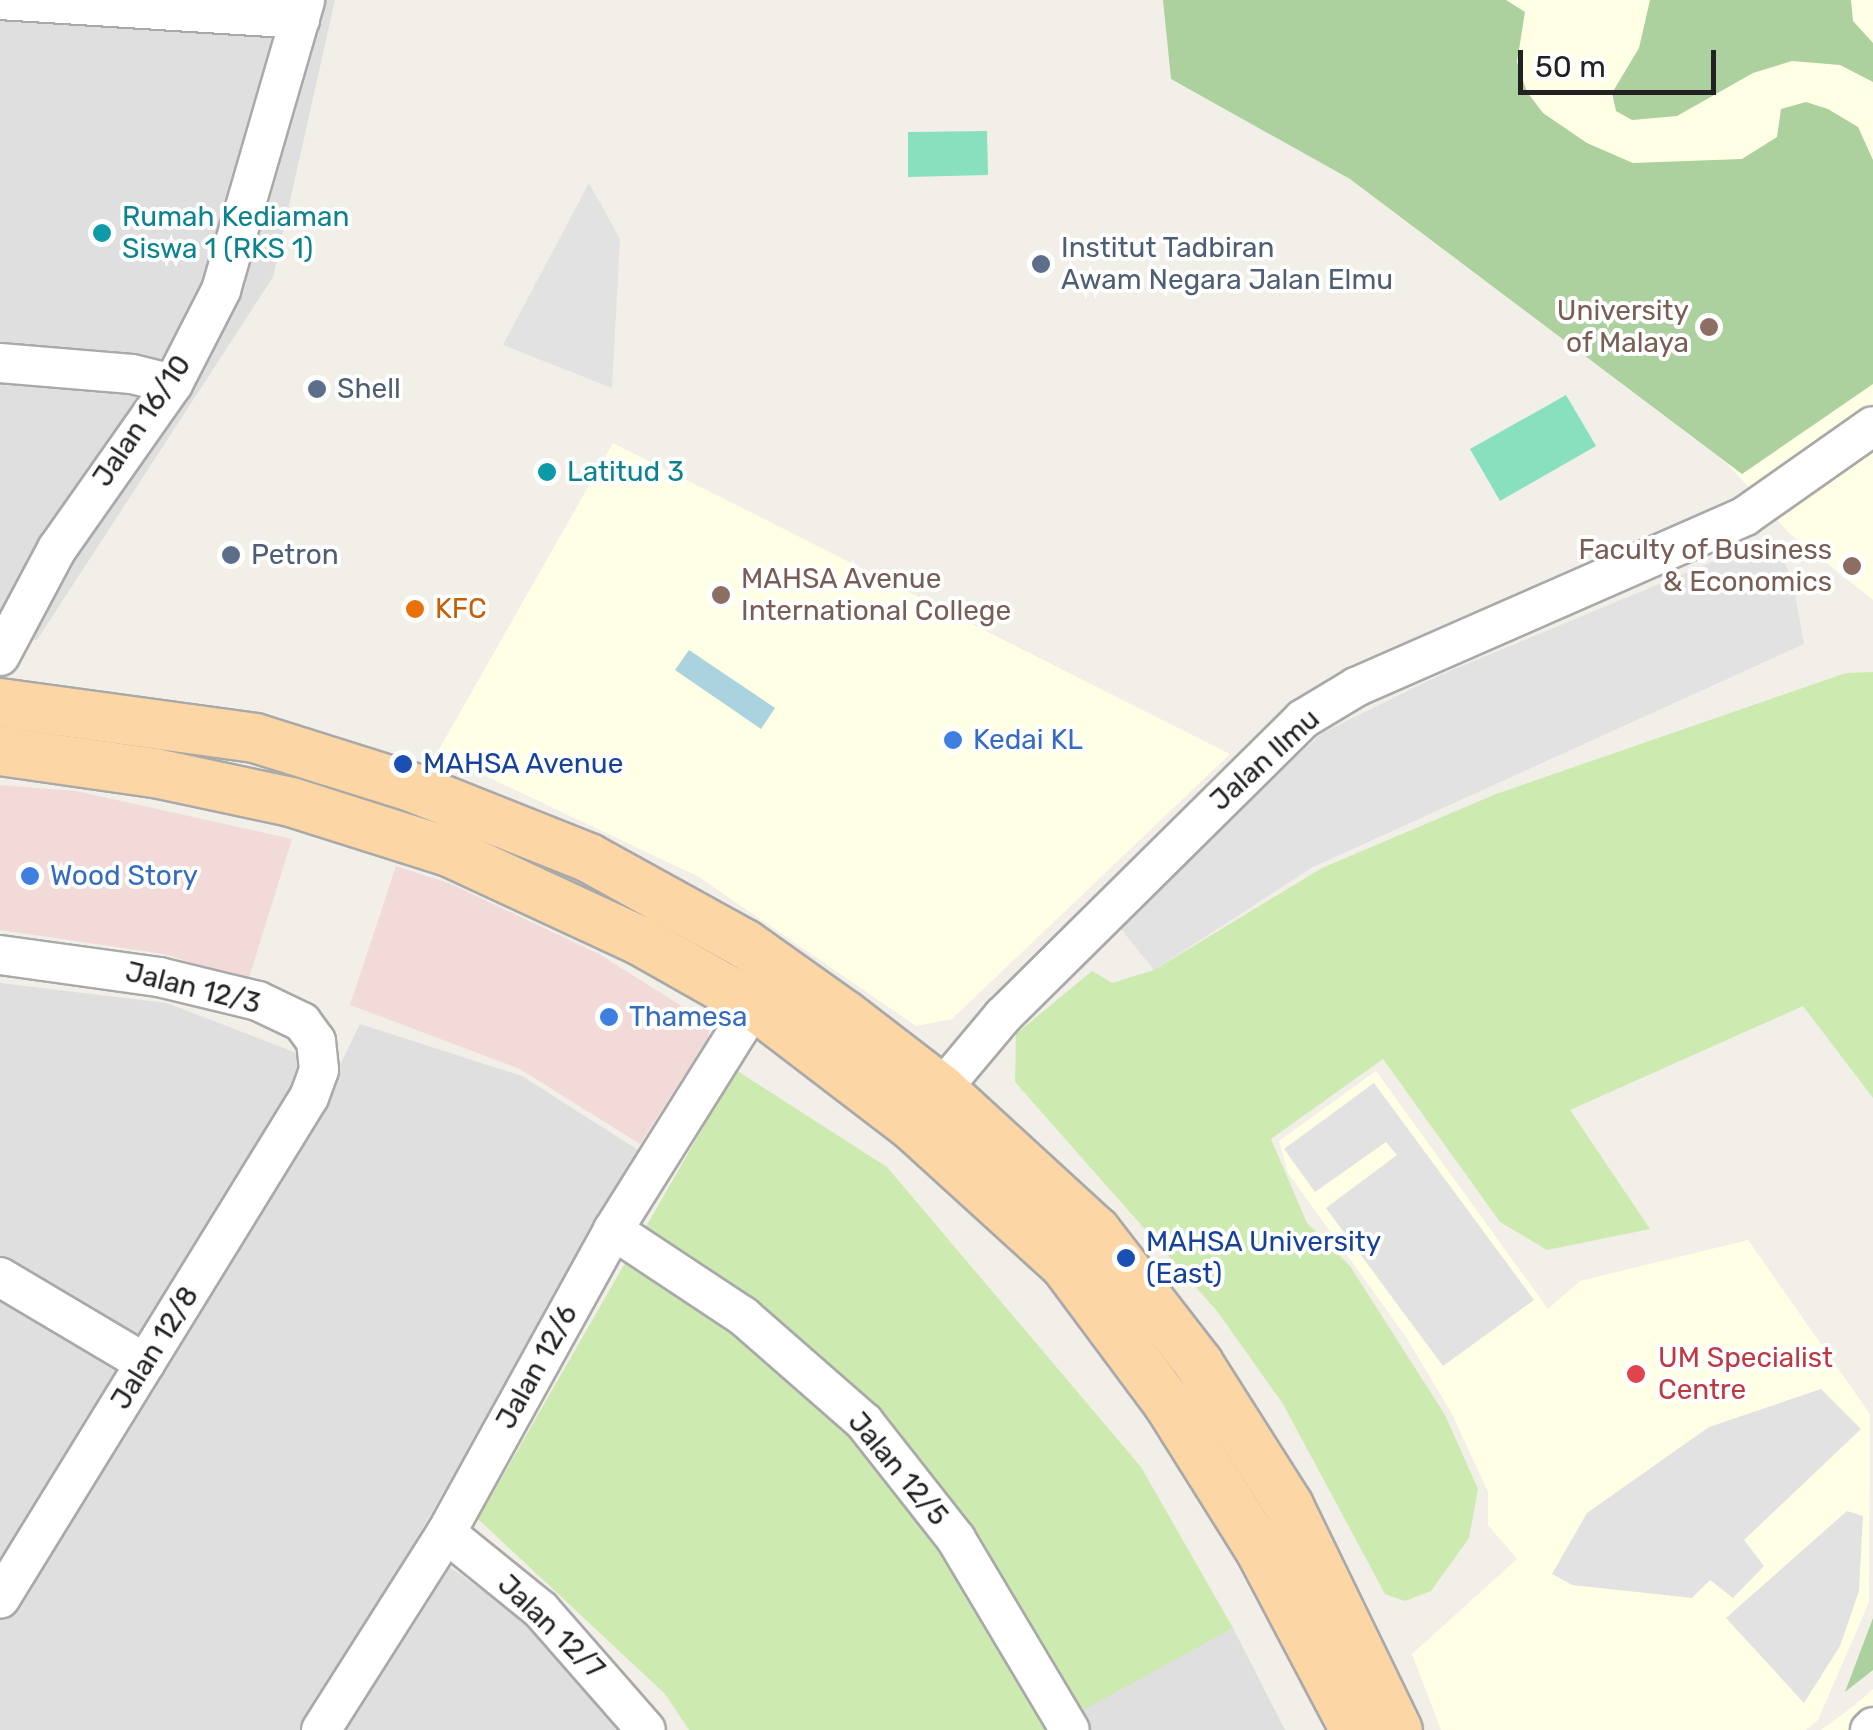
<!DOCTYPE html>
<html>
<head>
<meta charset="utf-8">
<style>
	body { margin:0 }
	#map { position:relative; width:1873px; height:1730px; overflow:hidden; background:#f2efe9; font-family:Rubik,sans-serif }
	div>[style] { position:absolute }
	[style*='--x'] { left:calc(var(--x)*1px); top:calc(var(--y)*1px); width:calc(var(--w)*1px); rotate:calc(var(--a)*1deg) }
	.residential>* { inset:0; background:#e0dfdf }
	.commercial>* { inset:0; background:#f2dad9 }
	.education>* { inset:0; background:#ffffe5 }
	.grass>* { inset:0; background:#cdebb0 }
	.forest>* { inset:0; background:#add19e }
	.pitch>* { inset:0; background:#88e0be }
	.parking>* { inset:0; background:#e2e2e2 }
	.water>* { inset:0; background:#aad3df }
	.roads { filter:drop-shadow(2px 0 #a9a9a9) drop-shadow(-2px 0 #a9a9a9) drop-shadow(0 2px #a9a9a9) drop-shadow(0 -2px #a9a9a9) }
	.minor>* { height:38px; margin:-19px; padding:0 19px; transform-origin:19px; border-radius:19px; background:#fff }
	.major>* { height:48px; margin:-24px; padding:0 24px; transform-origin:24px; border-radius:24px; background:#fcd6a4 }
	.dots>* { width:28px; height:28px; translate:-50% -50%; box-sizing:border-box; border:5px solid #fff; border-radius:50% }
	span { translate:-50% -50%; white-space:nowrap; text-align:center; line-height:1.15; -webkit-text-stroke:8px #fff; paint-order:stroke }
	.culture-label { font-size:28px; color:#0d838f }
	.left { translate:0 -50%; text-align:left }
	.service-label { font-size:28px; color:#4e5e75 }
	.education-label { font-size:28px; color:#785e54 }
	.right { translate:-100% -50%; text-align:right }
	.street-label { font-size:28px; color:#222 }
	.food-label { font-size:28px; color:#c56008 }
	.shop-label { font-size:28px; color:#366cbe }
	.transit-label { font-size:28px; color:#164399 }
	.health-label { font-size:28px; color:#be3a42 }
	.scale { position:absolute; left:1518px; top:50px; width:198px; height:45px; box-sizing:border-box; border:5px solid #222; border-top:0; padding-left:12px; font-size:30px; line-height:35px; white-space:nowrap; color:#222; -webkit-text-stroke:8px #fff; paint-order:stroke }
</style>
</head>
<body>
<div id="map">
	<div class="residential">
		<i style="clip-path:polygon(0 0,335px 0,273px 277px,37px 640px,0 638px)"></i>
		<i style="clip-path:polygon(0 983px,167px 1003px,338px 1069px,360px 1024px,522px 1076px,638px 1150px,415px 1542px,525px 1621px,629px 1730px,0 1730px)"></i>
		<i style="clip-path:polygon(1233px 1628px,1285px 1730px,1047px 1730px,1045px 1726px)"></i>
	</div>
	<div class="commercial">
		<i style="clip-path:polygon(0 785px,76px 791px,292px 839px,248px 981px,164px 954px,0 930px)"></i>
		<i style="clip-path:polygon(396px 866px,451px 884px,599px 954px,710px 1024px,708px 1038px,640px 1144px,520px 1069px,350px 1005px)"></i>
	</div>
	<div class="education">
		<i style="clip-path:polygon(1318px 0,1873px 0,1873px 600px,1788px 532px)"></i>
		<i style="clip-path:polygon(613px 443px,1230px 754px,952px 1019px,916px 1026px,699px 877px,437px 753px)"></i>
		<i style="clip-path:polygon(1376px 1071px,1548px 1309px,1580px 1281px,1748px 1240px,1870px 1414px,1869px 1602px,1818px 1720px,1806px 1730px,1441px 1730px,1412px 1654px,1517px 1559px,1488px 1525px,1488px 1492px,1451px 1412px,1406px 1337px,1288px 1173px,1279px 1141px)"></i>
		<i style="clip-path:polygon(1873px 1689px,1873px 1730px,1821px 1730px,1855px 1705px)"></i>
	</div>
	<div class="grass">
		<i style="clip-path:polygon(1873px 672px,1873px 1098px,1803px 1006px,1570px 1110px,1650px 1229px,1547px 1250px,1500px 1222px,1383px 1059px,1271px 1139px,1307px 1223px,1350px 1266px,1445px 1415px,1478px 1489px,1469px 1538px,1431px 1591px,1405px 1601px,1385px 1594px,1283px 1404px,1217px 1311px,1015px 1082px,1016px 1034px,1092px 971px,1112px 983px,1154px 970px,1322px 868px,1496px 794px,1846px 673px)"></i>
		<i style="clip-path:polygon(736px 1070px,887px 1167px,1141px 1467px,1233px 1628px,1047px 1730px,689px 1730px,665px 1694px,478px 1519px)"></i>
	</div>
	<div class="forest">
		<i style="clip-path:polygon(1163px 0,1506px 0,1525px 12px,1517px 62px,1527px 92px,1543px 113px,1587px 143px,1633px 163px,1742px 159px,1777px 137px,1781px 109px,1806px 102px,1828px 109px,1858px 127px,1873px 160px,1873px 384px,1742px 474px,1350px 179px,1171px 79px)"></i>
		<i style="clip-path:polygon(1650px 0,1851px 0,1853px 21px,1873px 43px,1873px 82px,1840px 65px,1792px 61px,1753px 73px,1677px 116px,1632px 120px,1616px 111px,1612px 93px,1639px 48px)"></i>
		<i style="clip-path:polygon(1873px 1618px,1873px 1670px,1845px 1692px)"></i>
	</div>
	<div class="pitch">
		<i style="clip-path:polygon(987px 131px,988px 175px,908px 177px,908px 132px)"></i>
		<i style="clip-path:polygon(1566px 395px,1596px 446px,1500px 501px,1470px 449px)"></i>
	</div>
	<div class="parking">
		<i style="clip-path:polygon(589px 183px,620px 239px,612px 388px,503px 345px)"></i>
		<i style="clip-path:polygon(1772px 537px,1792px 578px,1804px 644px,1313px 867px,1154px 970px,1117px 924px,1322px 733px,1438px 676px)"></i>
		<i style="clip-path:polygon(1374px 1083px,1534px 1300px,1443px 1366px,1326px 1208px,1397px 1155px,1386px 1142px,1315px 1192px,1284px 1149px)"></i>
		<i style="clip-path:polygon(1821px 1389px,1861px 1429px,1744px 1540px,1764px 1566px,1733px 1598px,1710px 1580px,1692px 1598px,1572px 1585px,1552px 1574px,1587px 1513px,1709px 1427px)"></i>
		<i style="clip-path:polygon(1847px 1511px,1863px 1516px,1859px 1591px,1840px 1646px,1804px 1703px,1726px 1618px)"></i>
	</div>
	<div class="water">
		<i style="clip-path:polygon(689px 650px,775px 708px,761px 729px,675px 670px)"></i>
	</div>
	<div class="roads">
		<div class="minor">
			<i style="--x:0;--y:0;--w:301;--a:3.6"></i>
			<i style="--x:0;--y:363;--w:132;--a:4.8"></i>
			<i style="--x:132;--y:374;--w:42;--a:13.7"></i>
			<i style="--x:0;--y:656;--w:121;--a:-62"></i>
			<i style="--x:57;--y:549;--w:202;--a:-54.9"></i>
			<i style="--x:173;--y:384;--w:106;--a:-62.9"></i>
			<i style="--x:221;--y:290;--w:302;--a:-73.8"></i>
			<i style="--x:0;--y:955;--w:161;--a:7.9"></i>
			<i style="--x:159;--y:977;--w:102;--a:13.6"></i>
			<i style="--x:258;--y:1001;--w:49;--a:25.5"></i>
			<i style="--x:302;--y:1022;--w:24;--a:54"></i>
			<i style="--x:316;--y:1041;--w:29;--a:84"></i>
			<i style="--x:319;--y:1070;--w:29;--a:110"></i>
			<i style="--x:309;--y:1097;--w:589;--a:121.61"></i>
			<i style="--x:924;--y:1110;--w:123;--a:-50"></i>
			<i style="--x:1003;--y:1016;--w:422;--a:-44.7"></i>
			<i style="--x:1303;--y:719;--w:62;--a:-31.1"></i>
			<i style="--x:1356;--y:687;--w:425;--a:-23.7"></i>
			<i style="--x:1745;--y:516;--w:156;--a:-35.1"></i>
			<i style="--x:613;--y:1230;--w:156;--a:33.5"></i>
			<i style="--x:743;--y:1316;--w:161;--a:41.2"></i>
			<i style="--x:864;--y:1422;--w:149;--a:51.8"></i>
			<i style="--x:956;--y:1539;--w:222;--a:59.2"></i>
			<i style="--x:0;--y:1277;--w:169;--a:30.7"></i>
			<i style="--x:446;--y:1533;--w:122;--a:39"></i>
			<i style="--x:541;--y:1610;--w:159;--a:48.8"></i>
			<i style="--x:321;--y:1730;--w:233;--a:-57.6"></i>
			<i style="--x:446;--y:1533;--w:346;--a:-61.1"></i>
			<i style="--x:613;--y:1230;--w:266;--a:-57.9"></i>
			<i style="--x:1870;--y:1730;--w:4;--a:-45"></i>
		</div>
		<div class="major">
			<i style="--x:0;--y:703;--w:257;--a:7.8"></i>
			<i style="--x:255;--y:738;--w:164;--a:17.4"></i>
			<i style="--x:411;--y:787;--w:192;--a:21.7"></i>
			<i style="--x:589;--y:858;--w:178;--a:28.9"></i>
			<i style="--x:745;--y:944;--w:123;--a:35.4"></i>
			<i style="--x:845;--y:1015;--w:121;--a:37.6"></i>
			<i style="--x:941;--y:1089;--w:210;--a:42.5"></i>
			<i style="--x:1096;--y:1231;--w:168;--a:52.2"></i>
			<i style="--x:1199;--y:1364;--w:168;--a:57.6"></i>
			<i style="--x:1289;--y:1506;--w:249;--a:64.1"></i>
			<i style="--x:0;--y:751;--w:157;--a:8.1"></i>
			<i style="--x:155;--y:773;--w:139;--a:12"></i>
			<i style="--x:291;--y:802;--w:166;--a:17.6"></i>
			<i style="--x:449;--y:852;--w:209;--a:24.9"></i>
			<i style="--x:639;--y:940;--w:132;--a:29.5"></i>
			<i style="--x:754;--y:1005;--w:198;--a:37.4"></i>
			<i style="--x:911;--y:1125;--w:207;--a:42.3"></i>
			<i style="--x:1064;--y:1264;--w:176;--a:53.3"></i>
			<i style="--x:1169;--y:1405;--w:171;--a:57.9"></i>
			<i style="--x:1260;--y:1550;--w:204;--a:62.2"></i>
		</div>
	</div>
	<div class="dots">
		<i style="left:102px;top:233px;background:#0f9aa8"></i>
		<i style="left:1041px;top:264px;background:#5c6f8a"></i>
		<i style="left:1709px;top:327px;background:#8d6e63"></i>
		<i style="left:317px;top:389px;background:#5c6f8a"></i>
		<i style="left:547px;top:472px;background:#0f9aa8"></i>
		<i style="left:231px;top:555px;background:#5c6f8a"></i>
		<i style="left:1852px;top:566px;background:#8d6e63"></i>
		<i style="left:721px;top:595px;background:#8d6e63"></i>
		<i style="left:415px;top:609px;background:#e8710a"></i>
		<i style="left:953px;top:740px;background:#3f7fe0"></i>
		<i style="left:403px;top:764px;background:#1a4fb4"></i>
		<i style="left:30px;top:876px;background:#3f7fe0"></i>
		<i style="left:609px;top:1017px;background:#3f7fe0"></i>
		<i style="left:1126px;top:1258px;background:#1a4fb4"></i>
		<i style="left:1636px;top:1374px;background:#e0444e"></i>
	</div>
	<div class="culture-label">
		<span class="left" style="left:122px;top:233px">Rumah Kediaman<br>Siswa 1 (RKS 1)</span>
		<span class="left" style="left:567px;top:472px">Latitud 3</span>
	</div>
	<div class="service-label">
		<span class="left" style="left:1061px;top:264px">Institut Tadbiran<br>Awam Negara Jalan Elmu</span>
		<span class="left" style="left:337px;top:389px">Shell</span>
		<span class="left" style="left:251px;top:555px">Petron</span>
	</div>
	<div class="education-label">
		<span class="right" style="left:1689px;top:327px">University<br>of Malaya</span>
		<span class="right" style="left:1832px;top:566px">Faculty of Business<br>&amp; Economics</span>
		<span class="left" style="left:741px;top:595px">MAHSA Avenue<br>International College</span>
	</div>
	<div class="street-label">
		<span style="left:142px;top:421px;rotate:-56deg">Jalan 16/10</span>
		<span style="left:1265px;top:760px;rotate:-42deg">Jalan Ilmu</span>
		<span style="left:193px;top:988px;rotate:14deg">Jalan 12/3</span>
		<span style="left:155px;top:1348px;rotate:-58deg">Jalan 12/8</span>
		<span style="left:537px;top:1367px;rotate:-61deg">Jalan 12/6</span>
		<span style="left:898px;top:1469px;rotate:50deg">Jalan 12/5</span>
		<span style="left:551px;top:1627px;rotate:44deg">Jalan 12/7</span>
	</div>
	<div class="food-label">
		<span class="left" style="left:435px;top:609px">KFC</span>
	</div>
	<div class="shop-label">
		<span class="left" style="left:973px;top:740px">Kedai KL</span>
		<span class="left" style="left:50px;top:876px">Wood Story</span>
		<span class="left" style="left:629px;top:1017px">Thamesa</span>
	</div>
	<div class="transit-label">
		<span class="left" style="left:423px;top:764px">MAHSA Avenue</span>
		<span class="left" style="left:1146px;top:1258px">MAHSA University<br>(East)</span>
	</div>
	<div class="health-label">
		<span class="left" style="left:1658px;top:1374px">UM Specialist<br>Centre</span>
	</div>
	<div class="scale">50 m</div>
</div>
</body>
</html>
